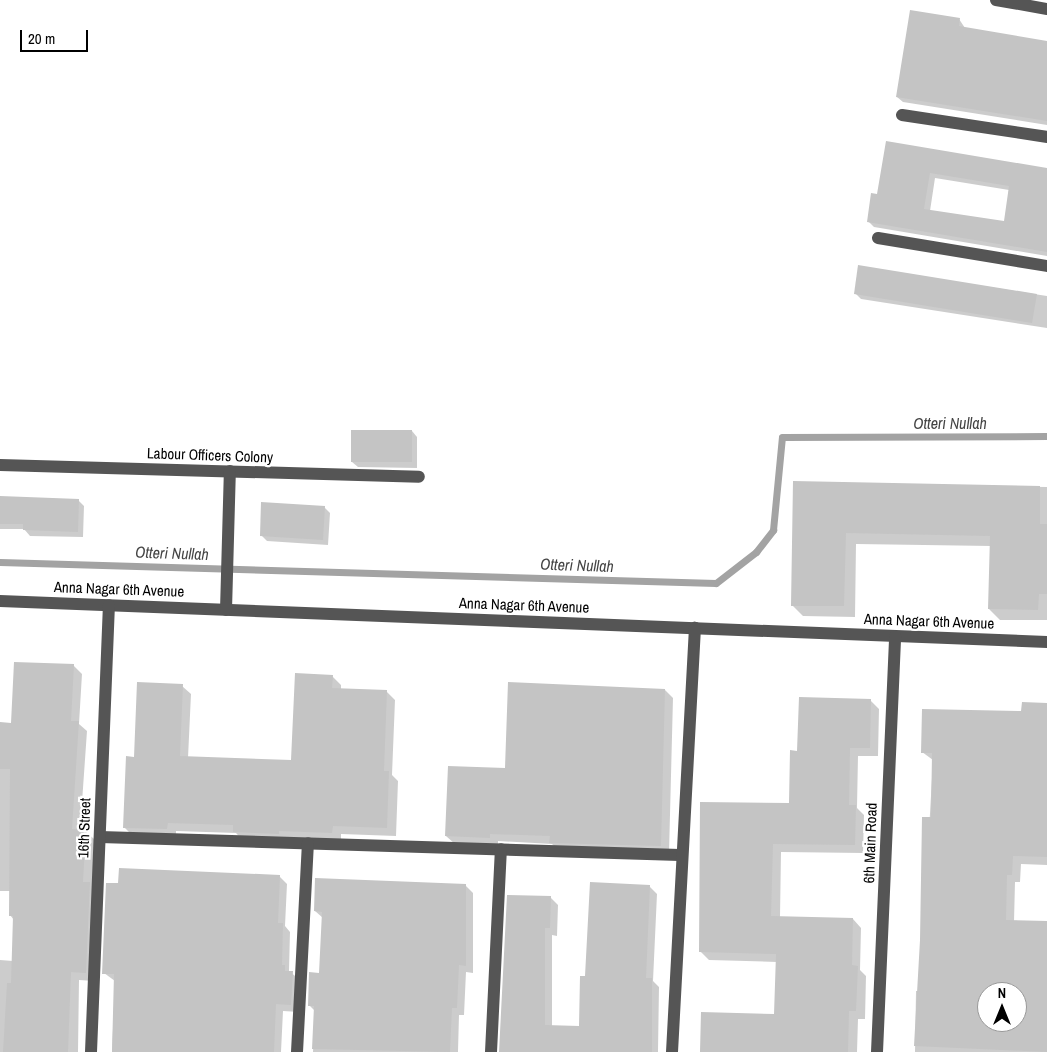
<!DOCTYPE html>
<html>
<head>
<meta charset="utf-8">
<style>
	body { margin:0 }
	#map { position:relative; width:1047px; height:1052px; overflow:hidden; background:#fff; font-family:"Archivo Narrow",sans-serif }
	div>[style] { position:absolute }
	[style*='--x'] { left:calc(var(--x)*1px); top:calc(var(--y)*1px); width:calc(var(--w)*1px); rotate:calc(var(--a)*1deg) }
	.shadow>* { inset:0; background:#0003 }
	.stream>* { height:7px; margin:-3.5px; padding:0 3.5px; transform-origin:3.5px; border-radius:3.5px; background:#a3a3a3 }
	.building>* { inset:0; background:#c4c4c4 }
	.minor>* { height:12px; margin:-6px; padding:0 6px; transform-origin:6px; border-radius:6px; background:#555 }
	span { translate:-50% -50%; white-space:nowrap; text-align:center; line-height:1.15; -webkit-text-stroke:4.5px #fff; paint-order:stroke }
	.street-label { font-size:15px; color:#000 }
	.water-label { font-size:16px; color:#444; font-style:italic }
	.north { position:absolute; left:977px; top:982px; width:50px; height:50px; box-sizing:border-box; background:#fff; border:1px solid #999; border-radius:50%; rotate:0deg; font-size:14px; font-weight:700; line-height:20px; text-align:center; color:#000 }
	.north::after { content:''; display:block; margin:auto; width:18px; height:22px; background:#000; clip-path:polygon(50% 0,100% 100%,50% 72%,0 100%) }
	.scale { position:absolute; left:20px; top:30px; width:68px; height:22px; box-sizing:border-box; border:2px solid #000; border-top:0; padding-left:6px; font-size:15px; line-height:18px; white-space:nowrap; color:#000; -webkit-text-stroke:4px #fff; paint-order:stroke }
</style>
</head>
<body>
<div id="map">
	<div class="shadow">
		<i style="clip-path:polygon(959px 19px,965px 28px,1047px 42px,1047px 125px,903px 102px,897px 97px)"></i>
		<i style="clip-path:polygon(evenodd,887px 143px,1047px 170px,1047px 256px,874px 227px,868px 221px,878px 196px,887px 143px,935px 178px,1009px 190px,1005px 222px,930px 211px,935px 178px)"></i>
		<i style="clip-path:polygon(859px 267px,1047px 296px,1047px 328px,861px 299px,855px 293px)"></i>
		<i style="clip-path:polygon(412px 431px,417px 437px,417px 468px,358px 467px,352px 462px)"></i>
		<i style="clip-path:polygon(794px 482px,1047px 487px,1047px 620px,1000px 620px,989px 609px,991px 546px,856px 544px,855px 617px,803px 616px,792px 605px)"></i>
		<i style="clip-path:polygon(0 498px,78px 500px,84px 506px,83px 537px,30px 536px,24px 529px,0 529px)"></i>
		<i style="clip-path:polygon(324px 507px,330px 513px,328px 545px,267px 541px,261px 535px)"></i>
		<i style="clip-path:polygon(73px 665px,82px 674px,79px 724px,87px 731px,80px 831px,85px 831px,94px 839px,94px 981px,79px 980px,78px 1052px,0 1052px,0 960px,13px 961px,14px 920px,10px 915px,11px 891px,0 891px,0 723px,12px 724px)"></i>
		<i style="clip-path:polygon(332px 676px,341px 685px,341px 689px,386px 691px,395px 700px,392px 775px,398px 781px,396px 836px,341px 834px,341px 841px,243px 841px,236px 833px,176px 831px,176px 838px,133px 836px,124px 827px,135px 758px,182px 686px,191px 694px,188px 758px,292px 761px)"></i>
		<i style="clip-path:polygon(665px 690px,673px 698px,669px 854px,559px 851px,552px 844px,498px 841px,498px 846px,455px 844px,446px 836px,506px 770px)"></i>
		<i style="clip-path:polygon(870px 700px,879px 709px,878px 756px,858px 756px,857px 808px,864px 815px,863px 853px,781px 852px,780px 917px,853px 919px,861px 928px,860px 970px,866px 976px,865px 1019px,858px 1019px,857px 1052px,701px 1052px,775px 1015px,777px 962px,709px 960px,700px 951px,790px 804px,798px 752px)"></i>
		<i style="clip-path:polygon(evenodd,1047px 704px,1047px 865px,1021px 864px,1020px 882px,1015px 882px,1014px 922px,1047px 923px,1047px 1052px,915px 1052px,916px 991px,920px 991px,933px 760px,922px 752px,1047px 704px,987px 992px,1017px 992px,1017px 1022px,987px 1022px,987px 992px)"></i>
		<i style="clip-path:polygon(279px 876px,287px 884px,285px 926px,290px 932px,289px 971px,300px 980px,299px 1012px,283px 1011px,281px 1052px,112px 1052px,115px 981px,104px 973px)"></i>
		<i style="clip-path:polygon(465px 885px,473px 893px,473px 973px,466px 972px,464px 1015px,459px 1015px,458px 1052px,313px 1052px,315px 1011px,309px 1005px,320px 974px,323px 918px,315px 911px)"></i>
		<i style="clip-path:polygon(649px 886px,657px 894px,653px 981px,659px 987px,658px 1052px,500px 1052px,550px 897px,558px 905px,557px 936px,552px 935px,552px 1027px,580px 1027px,586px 978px)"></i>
	</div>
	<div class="stream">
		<i style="--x:0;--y:562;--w:716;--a:1.68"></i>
		<i style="--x:716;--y:583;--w:51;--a:-37.8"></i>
		<i style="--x:756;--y:552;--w:28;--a:-52"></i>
		<i style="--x:773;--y:530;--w:93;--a:-84.5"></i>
		<i style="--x:782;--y:437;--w:265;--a:-0.2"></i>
	</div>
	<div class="building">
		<i style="clip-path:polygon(910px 10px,960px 18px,959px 26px,1047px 41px,1047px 121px,896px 97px)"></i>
		<i style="clip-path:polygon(evenodd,886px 141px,1047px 168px,1047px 252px,867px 222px,871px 193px,877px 194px,886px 141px,930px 173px,1009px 186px,1004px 221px,924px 209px,930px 173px)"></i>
		<i style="clip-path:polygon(858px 265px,1037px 294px,1032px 323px,854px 294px)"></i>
		<i style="clip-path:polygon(351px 430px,412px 430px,412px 462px,351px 462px)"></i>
		<i style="clip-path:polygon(793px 481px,1040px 486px,1040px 524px,1047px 524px,1047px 594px,1039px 594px,1038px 610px,988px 609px,990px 536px,846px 533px,844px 606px,791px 606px)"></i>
		<i style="clip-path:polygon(0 496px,79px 499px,78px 532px,23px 530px,23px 524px,0 524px)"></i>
		<i style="clip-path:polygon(261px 502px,325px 506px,323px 540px,260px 536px)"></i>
		<i style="clip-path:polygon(14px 662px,74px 664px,71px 721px,79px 721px,72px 829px,86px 830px,83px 882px,90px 882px,86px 973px,71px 972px,68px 1052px,3px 1052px,7px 983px,11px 983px,13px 916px,9px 916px,10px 769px,0 769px,0 722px,11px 723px)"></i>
		<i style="clip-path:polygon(295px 673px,333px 675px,332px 688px,387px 690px,384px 771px,389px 771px,387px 828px,333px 826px,332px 833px,279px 831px,279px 834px,233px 832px,233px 825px,168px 823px,167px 829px,123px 828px,126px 756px,134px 757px,137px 682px,183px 684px,180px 756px,291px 760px)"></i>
		<i style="clip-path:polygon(508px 682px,665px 689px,661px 846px,549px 843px,550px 836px,490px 834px,490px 838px,445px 836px,448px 766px,505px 768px)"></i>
		<i style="clip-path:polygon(799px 697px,871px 699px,870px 748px,850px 748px,849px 805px,856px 805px,855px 845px,773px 844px,771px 916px,853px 918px,852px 965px,858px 966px,856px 1011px,849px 1011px,848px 1052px,700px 1052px,701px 1012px,774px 1014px,776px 954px,699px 952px,700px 802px,789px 803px,790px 750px,797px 751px)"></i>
		<i style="clip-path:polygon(evenodd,1022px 702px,1047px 703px,1047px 857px,1013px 856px,1012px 875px,1007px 875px,1006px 920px,1047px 921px,1047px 1052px,914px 1046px,920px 940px,922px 817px,931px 817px,932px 753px,921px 753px,922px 709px,1021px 711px,1022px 702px,987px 992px,1017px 992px,1017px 1022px,987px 1022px,987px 992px)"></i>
		<i style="clip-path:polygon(119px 868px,280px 875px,278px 923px,283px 923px,282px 965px,285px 965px,285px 971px,293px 971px,291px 1005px,276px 1004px,274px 1052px,112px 1052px,114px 974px,102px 974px,106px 883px,118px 883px)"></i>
		<i style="clip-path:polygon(315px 878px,466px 884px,466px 966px,459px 965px,457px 1008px,452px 1008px,450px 1052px,312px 1049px,314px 1006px,308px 1006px,309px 972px,319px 973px,322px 912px,314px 911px)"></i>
		<i style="clip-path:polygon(590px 882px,650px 885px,646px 978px,652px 978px,652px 1052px,499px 1052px,507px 895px,551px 896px,550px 928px,545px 928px,545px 1025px,579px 1026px,580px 976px,585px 976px)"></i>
	</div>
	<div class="minor">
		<i style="--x:996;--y:0;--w:52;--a:10"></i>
		<i style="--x:902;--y:115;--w:147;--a:8.6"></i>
		<i style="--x:878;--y:238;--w:171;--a:9.4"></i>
		<i style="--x:0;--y:465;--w:419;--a:1.6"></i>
		<i style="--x:0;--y:601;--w:1048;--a:2.24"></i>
		<i style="--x:226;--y:610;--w:139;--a:-88.4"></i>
		<i style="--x:100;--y:837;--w:580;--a:1.78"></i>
		<i style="--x:91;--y:1052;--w:447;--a:-87.7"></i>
		<i style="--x:297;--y:1052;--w:209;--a:-87"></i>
		<i style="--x:491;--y:1052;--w:203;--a:-87.2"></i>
		<i style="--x:672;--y:1052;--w:425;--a:-86.9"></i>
		<i style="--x:877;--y:1052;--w:416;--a:-87.5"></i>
	</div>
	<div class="street-label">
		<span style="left:210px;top:455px;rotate:2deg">Labour Officers Colony</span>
		<span style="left:119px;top:589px;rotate:2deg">Anna Nagar 6th Avenue</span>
		<span style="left:524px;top:605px;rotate:2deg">Anna Nagar 6th Avenue</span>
		<span style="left:929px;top:621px;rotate:2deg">Anna Nagar 6th Avenue</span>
		<span style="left:84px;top:828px;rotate:-88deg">16th Street</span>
		<span style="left:870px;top:843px;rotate:-88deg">6th Main Road</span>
	</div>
	<div class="water-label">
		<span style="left:950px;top:423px">Otteri Nullah</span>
		<span style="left:172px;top:553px;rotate:2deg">Otteri Nullah</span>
		<span style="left:577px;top:565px;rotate:2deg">Otteri Nullah</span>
	</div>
	<div class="north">N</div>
	<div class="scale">20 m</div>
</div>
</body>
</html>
